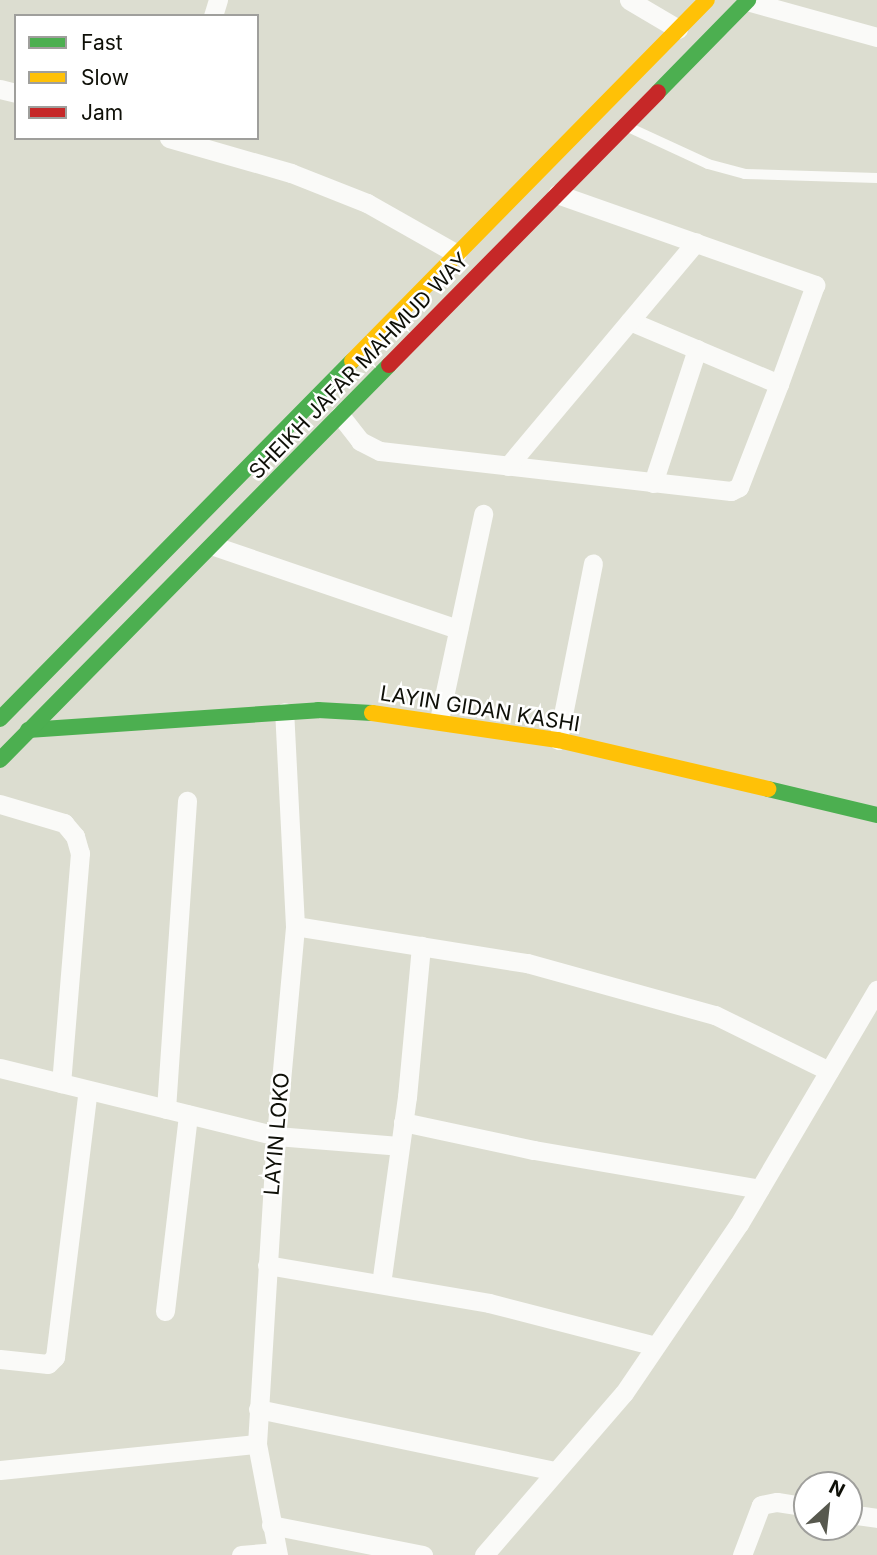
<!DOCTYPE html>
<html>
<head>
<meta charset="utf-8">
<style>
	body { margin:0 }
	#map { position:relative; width:877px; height:1555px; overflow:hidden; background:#dcddd0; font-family:Inter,sans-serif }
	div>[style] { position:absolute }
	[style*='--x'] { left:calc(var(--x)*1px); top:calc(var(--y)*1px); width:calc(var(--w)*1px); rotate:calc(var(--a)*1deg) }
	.lane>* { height:10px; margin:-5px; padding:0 5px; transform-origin:5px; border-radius:5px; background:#fafaf8 }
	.street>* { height:19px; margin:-9.5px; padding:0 9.5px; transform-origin:9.5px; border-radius:9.5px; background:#fafaf8 }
	.fast>* { height:16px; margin:-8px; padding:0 8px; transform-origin:8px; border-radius:8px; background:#4caf50 }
	.slow>* { height:16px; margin:-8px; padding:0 8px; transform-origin:8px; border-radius:8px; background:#ffc107 }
	.jam>* { height:16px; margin:-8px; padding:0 8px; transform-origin:8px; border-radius:8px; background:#c62828 }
	span { translate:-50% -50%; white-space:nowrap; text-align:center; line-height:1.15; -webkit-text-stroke:5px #fff; paint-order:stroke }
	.street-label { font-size:21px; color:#0f1008 }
	.legend { position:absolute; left:14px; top:14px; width:245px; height:126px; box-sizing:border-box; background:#fff; border:2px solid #9f9f9c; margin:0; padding:9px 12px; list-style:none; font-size:21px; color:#0f1008 }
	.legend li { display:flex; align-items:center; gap:14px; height:35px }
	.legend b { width:35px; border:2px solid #9f9f9c }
	.north { position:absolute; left:793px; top:1471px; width:70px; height:70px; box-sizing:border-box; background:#fff; border:2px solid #9f9f9c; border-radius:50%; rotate:27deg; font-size:19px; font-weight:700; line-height:28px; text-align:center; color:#0f1008 }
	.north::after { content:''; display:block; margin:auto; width:24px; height:32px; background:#57584e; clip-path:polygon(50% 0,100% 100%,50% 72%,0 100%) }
</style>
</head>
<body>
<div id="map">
	<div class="lane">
		<i style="--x:628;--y:127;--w:88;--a:24.8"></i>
		<i style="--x:708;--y:164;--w:38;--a:15"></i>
		<i style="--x:745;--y:174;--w:132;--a:1.7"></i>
	</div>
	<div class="street">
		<i style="--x:629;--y:0;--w:57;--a:30.6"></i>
		<i style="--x:747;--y:1;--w:135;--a:15.5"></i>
		<i style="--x:213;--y:16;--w:17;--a:-73"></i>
		<i style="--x:0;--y:89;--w:16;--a:14"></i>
		<i style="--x:169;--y:138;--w:127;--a:16"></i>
		<i style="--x:291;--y:173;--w:82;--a:21.5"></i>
		<i style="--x:367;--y:203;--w:103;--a:29.5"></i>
		<i style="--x:557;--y:194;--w:274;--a:19.4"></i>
		<i style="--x:815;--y:285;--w:105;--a:110"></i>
		<i style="--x:779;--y:384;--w:162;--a:-157.1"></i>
		<i style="--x:340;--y:415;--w:33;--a:52"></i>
		<i style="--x:360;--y:441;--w:22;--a:27"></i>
		<i style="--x:380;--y:451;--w:353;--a:6.5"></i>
		<i style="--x:731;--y:491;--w:9;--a:-27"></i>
		<i style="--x:739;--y:487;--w:110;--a:-68.8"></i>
		<i style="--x:508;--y:466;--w:292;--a:-50"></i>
		<i style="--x:653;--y:483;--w:141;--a:-71.8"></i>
		<i style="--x:214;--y:546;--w:258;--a:18.8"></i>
		<i style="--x:439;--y:720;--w:211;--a:-77.9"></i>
		<i style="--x:558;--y:740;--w:180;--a:-78.8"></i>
		<i style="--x:0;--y:804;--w:67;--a:16.5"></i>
		<i style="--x:64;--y:823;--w:17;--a:50"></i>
		<i style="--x:75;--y:836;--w:18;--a:74"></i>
		<i style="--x:80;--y:853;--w:231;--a:94.7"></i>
		<i style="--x:295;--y:926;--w:235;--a:9.1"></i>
		<i style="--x:527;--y:963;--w:195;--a:15.5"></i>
		<i style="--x:715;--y:1015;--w:127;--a:26.2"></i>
		<i style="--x:0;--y:1068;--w:284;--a:13.8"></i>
		<i style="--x:276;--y:1136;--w:123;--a:4.6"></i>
		<i style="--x:166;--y:1109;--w:309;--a:-86.1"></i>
		<i style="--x:403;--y:1122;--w:134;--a:12.1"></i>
		<i style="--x:534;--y:1150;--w:229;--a:9.8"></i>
		<i style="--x:267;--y:1265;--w:225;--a:9.7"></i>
		<i style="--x:489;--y:1303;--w:171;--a:14.5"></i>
		<i style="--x:381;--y:1284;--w:189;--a:-82.1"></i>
		<i style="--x:407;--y:1097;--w:152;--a:-84.7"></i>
		<i style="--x:165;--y:1311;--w:198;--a:-83.3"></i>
		<i style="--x:0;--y:1359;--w:48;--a:5.9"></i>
		<i style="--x:48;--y:1364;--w:10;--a:-45"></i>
		<i style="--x:55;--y:1357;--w:269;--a:-83"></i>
		<i style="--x:258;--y:1409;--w:302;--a:11.8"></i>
		<i style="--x:0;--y:1470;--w:258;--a:-5.8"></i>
		<i style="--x:849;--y:1514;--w:28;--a:8"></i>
		<i style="--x:271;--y:1525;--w:155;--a:11.2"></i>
		<i style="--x:241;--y:1555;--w:36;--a:-5"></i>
		<i style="--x:278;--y:1555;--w:113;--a:-100.7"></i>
		<i style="--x:257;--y:1444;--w:309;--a:-86.5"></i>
		<i style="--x:276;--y:1136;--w:211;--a:-84.8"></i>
		<i style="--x:295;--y:926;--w:214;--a:-92.9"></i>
		<i style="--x:484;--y:1555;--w:214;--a:-49.2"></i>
		<i style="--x:624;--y:1393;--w:204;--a:-55.8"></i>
		<i style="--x:739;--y:1224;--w:272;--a:-59.5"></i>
		<i style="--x:742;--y:1555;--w:53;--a:-69.2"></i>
		<i style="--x:761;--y:1505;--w:16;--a:-11"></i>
		<i style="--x:777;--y:1502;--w:30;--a:9"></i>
	</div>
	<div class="fast">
		<i style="--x:658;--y:92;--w:129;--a:-45.6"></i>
		<i style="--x:0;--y:719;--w:502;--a:-45.48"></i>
		<i style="--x:28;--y:730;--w:291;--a:-3.9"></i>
		<i style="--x:318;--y:710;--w:54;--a:3.2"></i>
		<i style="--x:0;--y:760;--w:554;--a:-45.44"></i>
		<i style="--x:768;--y:789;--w:112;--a:13.4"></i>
	</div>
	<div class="slow">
		<i style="--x:352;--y:361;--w:506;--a:-45.48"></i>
		<i style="--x:372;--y:713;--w:188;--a:8.3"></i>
		<i style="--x:558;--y:740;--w:216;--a:13.1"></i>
	</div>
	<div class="jam">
		<i style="--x:389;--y:365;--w:383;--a:-45.4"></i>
	</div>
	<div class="street-label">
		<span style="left:359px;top:366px;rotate:-46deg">SHEIKH JAFAR MAHMUD WAY</span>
		<span style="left:480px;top:709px;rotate:9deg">LAYIN GIDAN KASHI</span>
		<span style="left:277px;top:1134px;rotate:-85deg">LAYIN LOKO</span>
	</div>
	<ul class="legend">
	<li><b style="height:9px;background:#4caf50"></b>Fast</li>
	<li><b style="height:9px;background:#ffc107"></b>Slow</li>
	<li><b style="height:9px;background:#c62828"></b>Jam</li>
	</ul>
	<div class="north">N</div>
</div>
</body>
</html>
